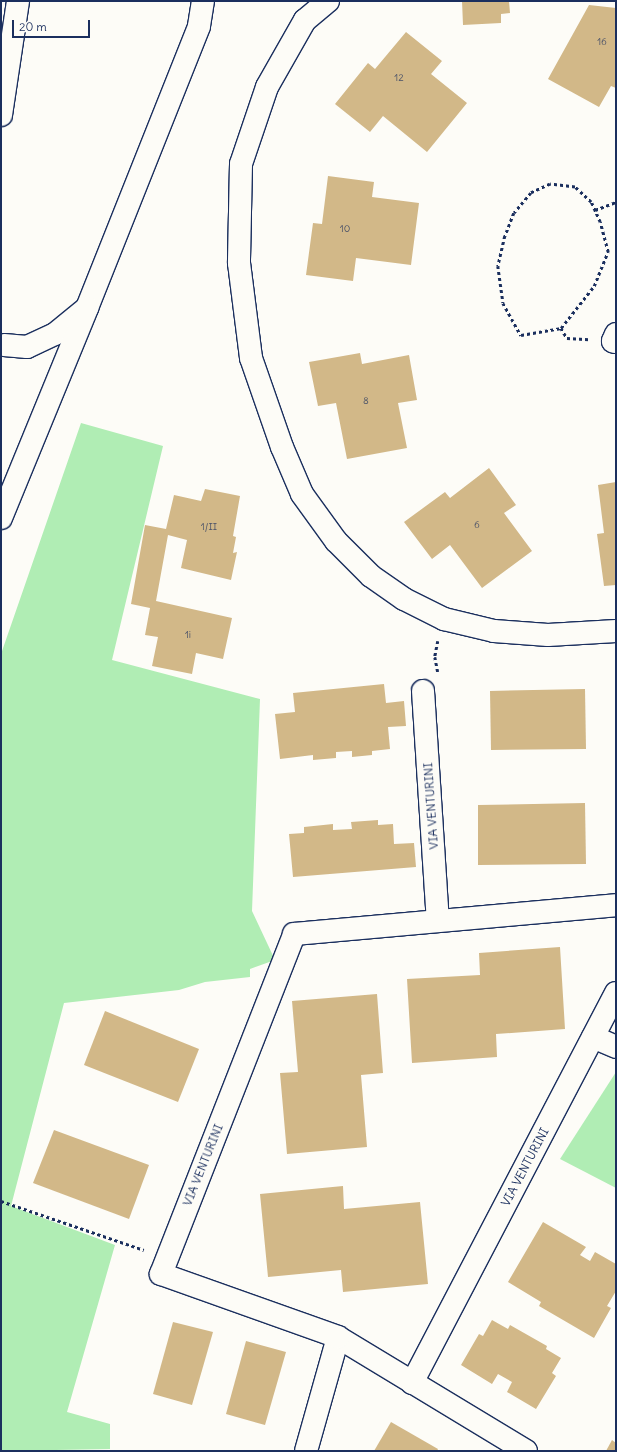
<!DOCTYPE html>
<html>
<head>
<meta charset="utf-8">
<style>
	body { margin:0 }
	#map { position:relative; width:617px; height:1452px; overflow:hidden; background:#fdfcf7; font-family:Delius,sans-serif }
	div>[style] { position:absolute }
	[style*='--x'] { left:calc(var(--x)*1px); top:calc(var(--y)*1px); width:calc(var(--w)*1px); rotate:calc(var(--a)*1deg) }
	.green>* { inset:0; background:#b0edb4 }
	.building>* { inset:0; background:#d2b888 }
	.path>* { height:2.5px; margin-top:-1.25px; transform-origin:0; background:repeating-linear-gradient(90deg,#1b2f5e 0 3px,transparent 0 6px) }
	.roads { filter:drop-shadow(1px 0 #1b2f5e) drop-shadow(-1px 0 #1b2f5e) drop-shadow(0 1px #1b2f5e) drop-shadow(0 -1px #1b2f5e) }
	.street>* { height:22px; margin:-11px; padding:0 11px; transform-origin:11px; border-radius:11px; background:#fdfcf7 }
	.secondary>* { height:22px; margin:-11px; padding:0 11px; transform-origin:11px; border-radius:11px; background:#fdfcf7 }
	.highway>* { height:22px; margin:-11px; padding:0 11px; transform-origin:11px; border-radius:11px; background:#fdfcf7 }
	span { translate:-50% -50%; white-space:nowrap; text-align:center; line-height:1.15; -webkit-text-stroke:3px #fdfcf7; paint-order:stroke }
	.number-label { font-size:10px; color:#495168 }
	.number-label span { -webkit-text-stroke-width:0 }
	.street-label { font-size:12px; color:#1b2f5e }
	.frame { position:absolute; inset:0; border:2px solid #1b2f5e; pointer-events:none }
	.scale { position:absolute; left:12px; top:20px; width:78px; height:18px; box-sizing:border-box; border:2px solid #1b2f5e; border-top:0; padding-left:5px; font-size:12px; line-height:14px; white-space:nowrap; color:#1b2f5e; -webkit-text-stroke:3px #fdfcf7; paint-order:stroke }
</style>
</head>
<body>
<div id="map">
	<div class="green">
		<i style="clip-path:polygon(81px 423px,163px 446px,112px 660px,260px 699px,252px 911px,275px 960px,250px 969px,250px 977px,205px 982px,179px 990px,64px 1003px,11px 1206px,115px 1245px,67px 1412px,110px 1424px,110px 1449px,1px 1451px,1px 654px)"></i>
		<i style="clip-path:polygon(616px 1072px,616px 1188px,560px 1159px)"></i>
	</div>
	<div class="building">
		<i style="clip-path:polygon(462px 1px,509px 1px,510px 13px,501px 14px,501px 23px,463px 25px)"></i>
		<i style="clip-path:polygon(589px 5px,616px 8px,616px 88px,611px 86px,599px 107px,548px 79px)"></i>
		<i style="clip-path:polygon(406px 32px,442px 61px,431px 74px,467px 103px,427px 152px,383px 116px,370px 132px,335px 104px,368px 63px,375px 69px)"></i>
		<i style="clip-path:polygon(328px 176px,374px 182px,372px 197px,419px 203px,411px 265px,356px 258px,353px 281px,306px 275px,313px 223px,322px 224px)"></i>
		<i style="clip-path:polygon(360px 353px,362px 364px,409px 355px,417px 400px,398px 403px,407px 448px,347px 459px,336px 403px,318px 406px,309px 362px)"></i>
		<i style="clip-path:polygon(489px 468px,516px 505px,504px 513px,532px 551px,482px 588px,450px 545px,432px 559px,404px 522px,445px 492px,450px 498px)"></i>
		<i style="clip-path:polygon(616px 482px,616px 585px,604px 586px,597px 534px,604px 533px,598px 485px)"></i>
		<i style="clip-path:polygon(205px 489px,240px 496px,233px 536px,236px 537px,233px 553px,237px 552px,231px 580px,181px 568px,187px 540px,168px 535px,156px 601px,232px 618px,223px 659px,196px 653px,192px 674px,152px 666px,158px 637px,145px 635px,150px 608px,131px 604px,145px 525px,166px 529px,174px 495px,201px 501px)"></i>
		<i style="clip-path:polygon(384px 684px,386px 703px,404px 701px,406px 726px,388px 727px,390px 749px,372px 751px,372px 755px,352px 757px,352px 751px,336px 752px,336px 758px,313px 760px,313px 755px,280px 759px,275px 714px,295px 712px,293px 693px)"></i>
		<i style="clip-path:polygon(585px 689px,586px 749px,491px 750px,490px 691px)"></i>
		<i style="clip-path:polygon(585px 803px,586px 864px,478px 865px,478px 805px)"></i>
		<i style="clip-path:polygon(378px 820px,378px 825px,393px 824px,394px 844px,414px 843px,416px 867px,293px 877px,289px 834px,304px 833px,304px 827px,333px 824px,333px 830px,352px 829px,351px 822px)"></i>
		<i style="clip-path:polygon(560px 947px,565px 1029px,496px 1034px,497px 1057px,412px 1063px,407px 979px,480px 975px,479px 953px)"></i>
		<i style="clip-path:polygon(377px 994px,383px 1073px,361px 1075px,367px 1147px,287px 1154px,280px 1073px,298px 1072px,292px 1001px)"></i>
		<i style="clip-path:polygon(105px 1011px,199px 1049px,178px 1102px,84px 1065px)"></i>
		<i style="clip-path:polygon(54px 1130px,149px 1165px,129px 1219px,33px 1183px)"></i>
		<i style="clip-path:polygon(343px 1186px,344px 1209px,420px 1202px,428px 1284px,343px 1292px,341px 1270px,268px 1277px,260px 1194px)"></i>
		<i style="clip-path:polygon(543px 1222px,586px 1247px,580px 1255px,590px 1261px,595px 1252px,616px 1264px,616px 1291px,607px 1306px,611px 1308px,594px 1338px,539px 1306px,541px 1302px,508px 1282px)"></i>
		<i style="clip-path:polygon(492px 1320px,508px 1329px,510px 1325px,547px 1346px,546px 1349px,561px 1358px,552px 1373px,556px 1376px,536px 1409px,507px 1392px,512px 1382px,498px 1374px,492px 1384px,461px 1365px,479px 1334px,483px 1336px)"></i>
		<i style="clip-path:polygon(173px 1322px,213px 1332px,192px 1405px,153px 1394px)"></i>
		<i style="clip-path:polygon(246px 1341px,286px 1352px,265px 1425px,226px 1414px)"></i>
		<i style="clip-path:polygon(391px 1422px,438px 1449px,437px 1451px,374px 1451px)"></i>
		<i style="clip-path:polygon(612px 1440px,616px 1443px,616px 1451px,606px 1451px)"></i>
	</div>
	<div class="path">
		<i style="--x:595;--y:210;--w:22;--a:-21"></i>
		<i style="--x:561;--y:328;--w:53;--a:-51.8"></i>
		<i style="--x:594;--y:286;--w:37;--a:-68"></i>
		<i style="--x:608;--y:252;--w:31;--a:-105"></i>
		<i style="--x:600;--y:222;--w:22;--a:-114"></i>
		<i style="--x:591;--y:202;--w:22;--a:-137"></i>
		<i style="--x:575;--y:187;--w:25;--a:-173"></i>
		<i style="--x:550;--y:184;--w:21;--a:155"></i>
		<i style="--x:531;--y:193;--w:26;--a:130"></i>
		<i style="--x:514;--y:213;--w:25;--a:111"></i>
		<i style="--x:505;--y:236;--w:31;--a:103"></i>
		<i style="--x:498;--y:266;--w:37;--a:82"></i>
		<i style="--x:503;--y:303;--w:37;--a:61"></i>
		<i style="--x:521;--y:335;--w:41;--a:-9.9"></i>
		<i style="--x:561;--y:328;--w:12;--a:59"></i>
		<i style="--x:567;--y:338;--w:22;--a:3"></i>
		<i style="--x:438;--y:641;--w:16;--a:101"></i>
		<i style="--x:435;--y:657;--w:15;--a:79"></i>
		<i style="--x:1;--y:1201;--w:151;--a:18.9"></i>
	</div>
	<div class="roads">
		<div class="street">
			<i style="--x:328;--y:1;--w:30;--a:140"></i>
			<i style="--x:305;--y:20;--w:77;--a:119.6"></i>
			<i style="--x:267;--y:87;--w:81;--a:108.7"></i>
			<i style="--x:241;--y:164;--w:99;--a:91.2"></i>
			<i style="--x:239;--y:263;--w:96;--a:82.8"></i>
			<i style="--x:251;--y:358;--w:94;--a:70.8"></i>
			<i style="--x:282;--y:447;--w:51;--a:66.9"></i>
			<i style="--x:302;--y:494;--w:58;--a:54.1"></i>
			<i style="--x:336;--y:541;--w:49;--a:45"></i>
			<i style="--x:371;--y:576;--w:40;--a:34.9"></i>
			<i style="--x:404;--y:599;--w:45;--a:26.6"></i>
			<i style="--x:444;--y:619;--w:51;--a:13.5"></i>
			<i style="--x:494;--y:631;--w:54;--a:4.2"></i>
			<i style="--x:548;--y:635;--w:68;--a:-3.4"></i>
			<i style="--x:616;--y:334;--w:8;--a:113"></i>
			<i style="--x:613;--y:341;--w:3;--a:18"></i>
			<i style="--x:423;--y:691;--w:230;--a:86.3"></i>
			<i style="--x:593;--y:1037;--w:25;--a:23"></i>
			<i style="--x:412;--y:1383;--w:440;--a:-62.4"></i>
			<i style="--x:306;--y:1451;--w:118;--a:-74.3"></i>
			<i style="--x:526;--y:1451;--w:220;--a:-148.8"></i>
			<i style="--x:338;--y:1337;--w:188;--a:-160.4"></i>
			<i style="--x:161;--y:1274;--w:365;--a:-68.6"></i>
			<i style="--x:294;--y:934;--w:323;--a:-5.1"></i>
		</div>
		<div class="secondary">
			<i style="--x:4;--y:345;--w:23;--a:5"></i>
			<i style="--x:27;--y:347;--w:31;--a:-25"></i>
			<i style="--x:55;--y:334;--w:41;--a:-39.1"></i>
			<i style="--x:87;--y:308;--w:303;--a:-68.3"></i>
			<i style="--x:199;--y:26;--w:25;--a:-81"></i>
		</div>
		<div class="highway">
			<i style="--x:1;--y:115;--w:115;--a:-81.5"></i>
			<i style="--x:1;--y:518;--w:227;--a:-67.7"></i>
		</div>
	</div>
	<div class="number-label">
		<span style="left:602px;top:42px">16</span>
		<span style="left:399px;top:78px">12</span>
		<span style="left:345px;top:229px">10</span>
		<span style="left:366px;top:401px">8</span>
		<span style="left:477px;top:525px">6</span>
		<span style="left:209px;top:527px">1/II</span>
		<span style="left:188px;top:635px">1i</span>
	</div>
	<div class="street-label">
		<span style="left:431px;top:806px;rotate:-94deg">VIA VENTURINI</span>
		<span style="left:203px;top:1165px;rotate:-68deg">VIA VENTURINI</span>
		<span style="left:525px;top:1167px;rotate:-62deg">VIA VENTURINI</span>
	</div>
	<div class="frame"></div>
	<div class="scale">20 m</div>
</div>
</body>
</html>
